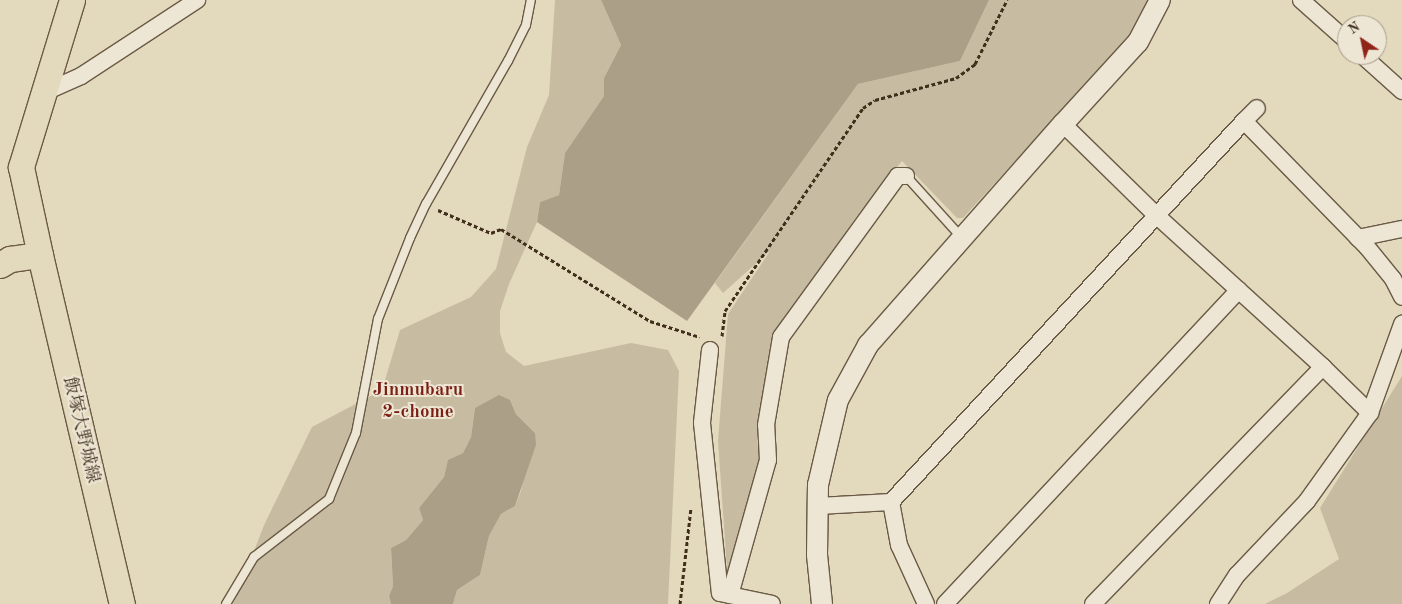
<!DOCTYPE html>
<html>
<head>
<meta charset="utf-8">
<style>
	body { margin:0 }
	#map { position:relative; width:1402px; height:604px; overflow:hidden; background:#e3d9bd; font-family:"Old Standard TT","Noto Serif JP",serif }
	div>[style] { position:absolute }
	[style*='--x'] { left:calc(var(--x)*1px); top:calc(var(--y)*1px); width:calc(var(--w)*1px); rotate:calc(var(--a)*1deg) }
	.green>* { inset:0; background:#c7bca2 }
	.water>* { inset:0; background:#ac9f87 }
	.path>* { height:3px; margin-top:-1.5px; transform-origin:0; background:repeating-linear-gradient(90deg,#412f1d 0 4px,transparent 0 6.5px) }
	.roads { filter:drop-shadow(1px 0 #6a5a45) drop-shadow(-1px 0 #6a5a45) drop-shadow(0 1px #6a5a45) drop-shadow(0 -1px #6a5a45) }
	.service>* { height:8px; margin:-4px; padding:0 4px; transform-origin:4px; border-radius:4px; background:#ede6d4 }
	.minor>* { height:16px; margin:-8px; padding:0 8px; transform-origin:8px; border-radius:8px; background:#ede6d4 }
	.tertiary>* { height:20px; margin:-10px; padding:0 10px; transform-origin:10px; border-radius:10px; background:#ede6d4 }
	.primary>* { height:25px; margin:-12.5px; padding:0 12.5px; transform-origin:12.5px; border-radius:12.5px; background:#e3d9bd }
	span { translate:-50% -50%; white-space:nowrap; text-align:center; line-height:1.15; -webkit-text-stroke:4px #ede6d4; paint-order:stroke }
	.street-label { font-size:18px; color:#412f1d }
	.neighbourhood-label { font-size:19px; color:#7a1f14; font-weight:700 }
	.north { position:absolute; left:1337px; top:15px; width:50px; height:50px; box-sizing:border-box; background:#ede6d4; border:1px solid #a89d8b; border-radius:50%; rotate:326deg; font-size:14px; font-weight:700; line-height:20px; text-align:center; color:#412f1d }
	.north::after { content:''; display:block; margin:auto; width:18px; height:22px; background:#8f2418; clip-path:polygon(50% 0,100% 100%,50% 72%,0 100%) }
</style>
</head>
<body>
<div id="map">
	<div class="green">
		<i style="clip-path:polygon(555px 0,601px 0,621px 45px,604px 78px,604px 96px,565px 153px,559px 195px,540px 202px,537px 222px,509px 284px,500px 311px,500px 333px,506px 352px,524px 366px,631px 343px,668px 350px,679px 371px,668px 604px,453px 604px,457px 590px,480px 575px,489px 536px,496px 523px,501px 514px,515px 506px,521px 491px,535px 433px,516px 414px,510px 400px,475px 408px,471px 437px,463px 453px,448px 461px,444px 477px,419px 508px,423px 520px,406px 540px,391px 548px,393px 586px,389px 596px,391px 604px,233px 604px,265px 523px,312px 427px,382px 390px,400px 330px,471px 297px,496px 269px,527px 147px,549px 95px)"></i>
		<i style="clip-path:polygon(989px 0,1148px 0,1131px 34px,963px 218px,957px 218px,902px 161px,857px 216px,777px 332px,757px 436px,759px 463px,728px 583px,718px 441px,728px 314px,770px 251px,723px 293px,715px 283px,858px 84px,960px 61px)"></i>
		<i style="clip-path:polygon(1402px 376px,1402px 604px,1265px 604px,1287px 593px,1339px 559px,1320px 508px)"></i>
	</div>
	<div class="water">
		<i style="clip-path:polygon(601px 0,989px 0,960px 61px,858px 84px,687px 321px,537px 222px,540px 202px,559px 195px,565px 153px,604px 96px,604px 78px,621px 45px)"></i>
		<i style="clip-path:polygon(499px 395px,510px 400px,516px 414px,535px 433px,536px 445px,515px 506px,501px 514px,489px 536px,480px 575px,457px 590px,453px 604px,391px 604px,389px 596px,393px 586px,391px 548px,406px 540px,423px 520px,419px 508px,444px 477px,448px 460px,463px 453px,471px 437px,475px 408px)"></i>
	</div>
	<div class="path">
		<i style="--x:438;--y:210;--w:58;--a:23.5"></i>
		<i style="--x:491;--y:233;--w:11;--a:-22"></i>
		<i style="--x:501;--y:229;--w:175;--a:31.7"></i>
		<i style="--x:650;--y:321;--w:52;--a:17.7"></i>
		<i style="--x:722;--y:336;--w:25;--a:-83"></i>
		<i style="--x:725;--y:311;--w:245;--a:-55.8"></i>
		<i style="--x:863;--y:108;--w:14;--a:-34"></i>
		<i style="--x:875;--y:100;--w:84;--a:-15.2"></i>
		<i style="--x:956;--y:78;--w:24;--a:-36"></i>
		<i style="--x:975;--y:64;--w:72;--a:-63.4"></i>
		<i style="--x:680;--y:604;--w:97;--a:-83.5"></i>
	</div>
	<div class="roads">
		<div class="service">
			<i style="--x:906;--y:176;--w:84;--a:47.9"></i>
			<i style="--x:226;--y:604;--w:55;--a:-59.2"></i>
			<i style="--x:254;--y:557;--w:95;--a:-37.7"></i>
			<i style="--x:329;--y:499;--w:71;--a:-67.8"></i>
			<i style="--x:356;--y:433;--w:116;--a:-79.1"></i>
			<i style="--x:378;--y:319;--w:87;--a:-68.4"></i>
			<i style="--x:410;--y:238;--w:38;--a:-65"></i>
			<i style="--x:426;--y:204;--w:165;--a:-60.2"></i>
			<i style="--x:508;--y:61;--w:40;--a:-63.4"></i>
			<i style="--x:526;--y:25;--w:25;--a:-79"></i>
		</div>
		<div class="minor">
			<i style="--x:1301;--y:0;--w:62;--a:41.7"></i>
			<i style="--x:1362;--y:55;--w:54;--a:42"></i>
			<i style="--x:43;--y:93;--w:42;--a:-24.1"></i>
			<i style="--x:81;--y:76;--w:139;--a:-33.2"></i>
			<i style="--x:1244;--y:121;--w:18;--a:-45"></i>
			<i style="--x:1063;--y:124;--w:130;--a:44.4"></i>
			<i style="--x:1156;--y:215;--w:226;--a:42.3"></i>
			<i style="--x:1323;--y:367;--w:66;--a:44.4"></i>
			<i style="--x:1358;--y:238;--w:45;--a:-11.6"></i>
			<i style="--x:710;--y:350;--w:73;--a:96.3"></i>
			<i style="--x:702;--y:423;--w:171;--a:84"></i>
			<i style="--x:720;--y:593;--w:53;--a:11.9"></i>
			<i style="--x:891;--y:502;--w:44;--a:79.5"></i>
			<i style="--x:899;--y:545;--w:65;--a:65.4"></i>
			<i style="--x:818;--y:506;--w:73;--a:-3.1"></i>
			<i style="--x:891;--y:502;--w:519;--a:-47.18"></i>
			<i style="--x:1244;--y:121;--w:176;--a:45.7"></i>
			<i style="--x:1367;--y:247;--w:41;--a:50.9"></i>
			<i style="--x:1393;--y:279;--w:20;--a:63"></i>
			<i style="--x:730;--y:595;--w:140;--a:-74.3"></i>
			<i style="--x:768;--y:460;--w:35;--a:-93"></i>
			<i style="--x:766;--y:425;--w:89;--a:-80.3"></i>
			<i style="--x:781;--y:337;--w:199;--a:-54"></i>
			<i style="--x:898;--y:176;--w:8;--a:0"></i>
			<i style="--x:945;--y:604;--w:430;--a:-46.9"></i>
			<i style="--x:1093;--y:604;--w:330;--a:-45.9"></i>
			<i style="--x:1218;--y:604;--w:35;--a:-57"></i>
			<i style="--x:1237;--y:575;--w:102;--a:-46.6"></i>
			<i style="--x:1307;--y:501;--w:108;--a:-54.4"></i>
			<i style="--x:1370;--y:413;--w:95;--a:-70.2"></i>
		</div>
		<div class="tertiary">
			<i style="--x:822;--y:604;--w:49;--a:-95.8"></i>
			<i style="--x:817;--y:555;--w:70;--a:-89.2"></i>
			<i style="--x:818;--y:485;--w:87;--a:-76.8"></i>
			<i style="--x:838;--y:400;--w:63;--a:-61.4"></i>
			<i style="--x:868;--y:345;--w:295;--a:-48.6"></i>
			<i style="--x:1063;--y:124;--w:111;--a:-47.6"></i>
			<i style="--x:1138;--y:42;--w:47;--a:-62.4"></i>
		</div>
		<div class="primary">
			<i style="--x:72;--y:0;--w:175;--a:107"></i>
			<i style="--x:21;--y:167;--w:90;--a:77.8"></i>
			<i style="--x:40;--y:255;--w:359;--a:76.8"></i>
			<i style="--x:0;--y:265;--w:12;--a:-31"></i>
			<i style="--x:10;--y:259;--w:30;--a:-8"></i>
		</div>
	</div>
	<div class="street-label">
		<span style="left:81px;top:430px;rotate:77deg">飯塚大野城線</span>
	</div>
	<div class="neighbourhood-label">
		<span style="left:418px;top:402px">Jinmubaru<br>2-chome</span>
	</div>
	<div class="north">N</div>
</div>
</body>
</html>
